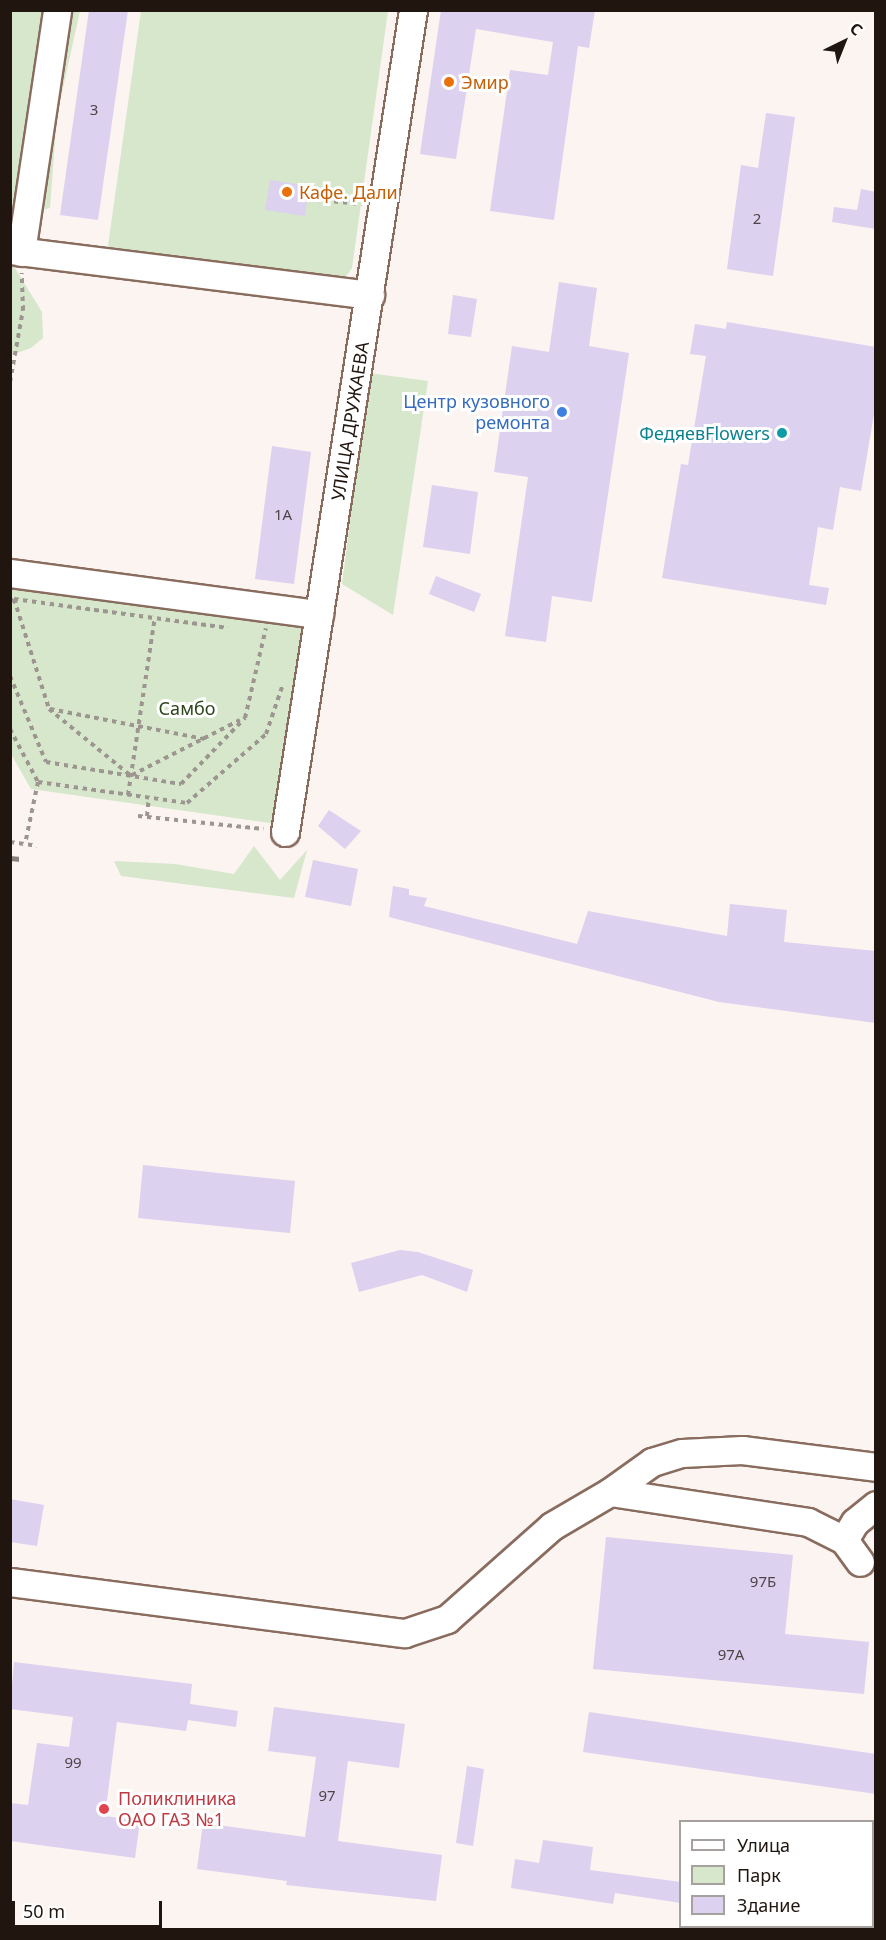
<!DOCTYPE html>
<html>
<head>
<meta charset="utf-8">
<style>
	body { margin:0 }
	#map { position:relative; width:886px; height:1940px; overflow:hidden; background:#fbf4f1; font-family:"Noto Sans",sans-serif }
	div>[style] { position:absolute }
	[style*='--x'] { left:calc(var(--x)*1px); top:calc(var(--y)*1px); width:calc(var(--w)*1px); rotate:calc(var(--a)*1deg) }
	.green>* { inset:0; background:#d6e7cb }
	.building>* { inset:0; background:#dcd1ef }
	.path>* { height:4px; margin-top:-2px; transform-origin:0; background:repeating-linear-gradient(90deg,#9d9590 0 4.5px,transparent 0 9px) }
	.roads { filter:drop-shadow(2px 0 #896c5e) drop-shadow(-2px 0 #896c5e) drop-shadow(0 2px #896c5e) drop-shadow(0 -2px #896c5e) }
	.minor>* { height:27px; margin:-13.5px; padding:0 13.5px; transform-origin:13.5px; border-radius:13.5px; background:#fff }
	.rail>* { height:4.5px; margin-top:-2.25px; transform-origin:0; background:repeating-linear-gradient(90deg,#8a817c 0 9px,transparent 0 13.5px) }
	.dots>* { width:16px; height:16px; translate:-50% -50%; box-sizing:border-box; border:3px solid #fff; border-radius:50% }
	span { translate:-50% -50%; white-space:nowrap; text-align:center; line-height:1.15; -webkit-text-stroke:6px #fff; paint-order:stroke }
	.number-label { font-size:15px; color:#4f4447 }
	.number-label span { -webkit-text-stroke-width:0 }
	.food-label { font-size:18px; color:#c56008 }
	.left { translate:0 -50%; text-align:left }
	.shop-label { font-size:18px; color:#366cbe }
	.right { translate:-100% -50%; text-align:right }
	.street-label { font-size:18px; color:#20150f }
	.culture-label { font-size:18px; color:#0d838f }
	.park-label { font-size:18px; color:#2e451b }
	.health-label { font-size:18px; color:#be3a42 }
	.frame { position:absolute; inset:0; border:12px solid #20150f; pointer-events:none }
	.legend { position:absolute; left:679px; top:1820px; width:195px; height:108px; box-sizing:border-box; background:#fff; border:2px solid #a6a19f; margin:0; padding:8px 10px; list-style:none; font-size:18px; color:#20150f }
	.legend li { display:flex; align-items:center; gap:12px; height:30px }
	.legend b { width:30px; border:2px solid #a6a19f }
	.north { position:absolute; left:814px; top:12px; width:60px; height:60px; -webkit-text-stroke:4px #fff; paint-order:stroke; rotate:43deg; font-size:16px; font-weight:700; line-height:24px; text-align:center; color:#20150f }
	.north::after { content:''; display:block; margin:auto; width:21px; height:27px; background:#20150f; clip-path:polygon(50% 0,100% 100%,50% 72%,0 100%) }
	.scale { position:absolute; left:12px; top:1901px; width:150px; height:27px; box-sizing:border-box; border:3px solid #20150f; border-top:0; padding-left:8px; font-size:18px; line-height:21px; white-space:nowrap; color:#20150f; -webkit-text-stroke:4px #fff; paint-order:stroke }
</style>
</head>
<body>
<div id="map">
	<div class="green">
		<i style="clip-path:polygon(11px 11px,80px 11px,57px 115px,50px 208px,11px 217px)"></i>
		<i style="clip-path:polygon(141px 11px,388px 11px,352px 268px,347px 275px,341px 279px,107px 253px)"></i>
		<i style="clip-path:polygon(10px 260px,42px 312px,43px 338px,31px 348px,11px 355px)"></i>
		<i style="clip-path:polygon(369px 373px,428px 381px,393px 615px,342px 584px)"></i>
		<i style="clip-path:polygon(10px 584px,309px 619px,277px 824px,31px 789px,11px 754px)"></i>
		<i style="clip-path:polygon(254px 846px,280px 880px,307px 850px,294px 898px,121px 876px,114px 861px,175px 864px,234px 874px)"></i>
	</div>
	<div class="building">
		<i style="clip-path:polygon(89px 10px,128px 10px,98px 220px,60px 215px)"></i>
		<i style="clip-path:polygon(441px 10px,595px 10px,589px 48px,578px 46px,554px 220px,490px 211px,510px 70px,548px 75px,553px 42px,476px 29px,456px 159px,420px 154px)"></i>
		<i style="clip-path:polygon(766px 113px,795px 117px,773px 276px,727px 269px,741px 165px,758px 168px)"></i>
		<i style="clip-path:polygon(270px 180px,309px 186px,305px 216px,265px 210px)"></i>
		<i style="clip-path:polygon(861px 189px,876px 192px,876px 229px,832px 222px,834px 207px,857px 210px)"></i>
		<i style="clip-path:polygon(559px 282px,597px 288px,589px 346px,629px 353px,592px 602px,552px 596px,546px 642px,505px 636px,528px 477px,494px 472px,512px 346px,549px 352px)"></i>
		<i style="clip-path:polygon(453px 295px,477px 299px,471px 337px,448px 334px)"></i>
		<i style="clip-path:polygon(727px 322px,876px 347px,876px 402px,861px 491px,840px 487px,833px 530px,818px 527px,809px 585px,829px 588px,826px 605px,662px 578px,681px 464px,688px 465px,706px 356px,690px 354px,695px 324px,726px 329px)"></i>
		<i style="clip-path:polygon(272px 446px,311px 452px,294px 584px,255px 579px)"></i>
		<i style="clip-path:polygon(432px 485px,478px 492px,470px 554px,423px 547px)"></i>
		<i style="clip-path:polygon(436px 576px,481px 594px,474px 612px,429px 594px)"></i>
		<i style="clip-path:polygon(329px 810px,361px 831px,345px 849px,318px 826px)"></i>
		<i style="clip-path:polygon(313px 860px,358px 869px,351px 906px,305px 897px)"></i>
		<i style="clip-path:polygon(393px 886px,409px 889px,409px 895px,427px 898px,424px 906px,577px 944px,588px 911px,727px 936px,730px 904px,787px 910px,784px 942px,876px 951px,876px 1023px,719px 1002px,389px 917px)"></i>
		<i style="clip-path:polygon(143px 1165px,295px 1181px,290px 1233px,138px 1218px)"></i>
		<i style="clip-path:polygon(400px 1250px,418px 1252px,473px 1270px,467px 1292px,422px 1275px,359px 1292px,351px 1263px)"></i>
		<i style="clip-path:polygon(10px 1499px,44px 1505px,37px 1546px,10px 1542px)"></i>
		<i style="clip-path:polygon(606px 1537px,793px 1555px,785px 1634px,869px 1642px,864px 1694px,593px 1669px)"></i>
		<i style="clip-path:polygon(14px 1662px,192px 1684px,190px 1704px,238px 1711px,236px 1727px,188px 1720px,186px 1731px,117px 1722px,105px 1816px,140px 1821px,135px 1858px,10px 1841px,10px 1803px,28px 1805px,37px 1743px,69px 1747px,73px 1717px,10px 1709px)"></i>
		<i style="clip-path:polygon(274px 1707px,405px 1724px,399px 1768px,348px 1761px,338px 1841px,442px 1855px,436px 1901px,286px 1885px,287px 1881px,197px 1869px,203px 1823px,305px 1837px,316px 1757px,268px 1751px)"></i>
		<i style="clip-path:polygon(589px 1712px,876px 1754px,876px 1794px,583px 1752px)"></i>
		<i style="clip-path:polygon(467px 1766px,484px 1769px,473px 1846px,456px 1843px)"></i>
		<i style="clip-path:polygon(543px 1840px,593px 1847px,590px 1870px,681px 1882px,681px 1903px,615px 1893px,613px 1904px,511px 1888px,515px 1859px,539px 1863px)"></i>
	</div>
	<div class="path">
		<i style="--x:307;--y:199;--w:55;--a:5.2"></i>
		<i style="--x:10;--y:382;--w:73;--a:-79.8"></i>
		<i style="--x:23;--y:310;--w:37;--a:-92"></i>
		<i style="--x:14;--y:599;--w:115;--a:72.3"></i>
		<i style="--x:49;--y:709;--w:104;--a:39.2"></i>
		<i style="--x:10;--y:602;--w:5;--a:-37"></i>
		<i style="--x:14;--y:599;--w:216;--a:7.7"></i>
		<i style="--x:10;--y:676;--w:93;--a:67.3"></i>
		<i style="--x:46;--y:762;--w:137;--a:9.3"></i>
		<i style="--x:181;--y:784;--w:92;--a:-45.9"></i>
		<i style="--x:245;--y:718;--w:92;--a:-76.9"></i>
		<i style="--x:50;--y:709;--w:158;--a:11"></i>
		<i style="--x:10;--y:729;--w:60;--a:62.2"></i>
		<i style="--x:38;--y:782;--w:63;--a:101.8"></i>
		<i style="--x:132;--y:775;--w:121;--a:-27"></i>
		<i style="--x:38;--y:782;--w:150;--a:8"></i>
		<i style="--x:187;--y:803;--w:105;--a:-41.1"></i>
		<i style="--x:266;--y:734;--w:53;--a:-71.2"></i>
		<i style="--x:128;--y:795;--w:180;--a:-81.4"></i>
		<i style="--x:138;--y:816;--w:126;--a:5.9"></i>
		<i style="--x:147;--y:816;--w:18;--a:-84"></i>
		<i style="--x:10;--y:842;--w:27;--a:8"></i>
	</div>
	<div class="roads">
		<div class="minor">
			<i style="--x:10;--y:250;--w:363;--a:7.1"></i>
			<i style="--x:21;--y:252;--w:245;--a:-81.5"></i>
			<i style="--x:10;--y:573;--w:312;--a:7.6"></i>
			<i style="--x:285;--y:832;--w:832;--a:-81.15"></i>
			<i style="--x:610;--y:1492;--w:52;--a:-35.5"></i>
			<i style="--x:652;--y:1462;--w:31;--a:-17"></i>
			<i style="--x:682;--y:1453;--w:60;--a:-2.9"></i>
			<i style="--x:742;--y:1450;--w:135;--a:7.2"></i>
			<i style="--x:844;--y:1540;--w:21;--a:-59"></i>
			<i style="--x:855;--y:1522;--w:27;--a:-39"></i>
			<i style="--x:10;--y:1582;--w:398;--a:7.4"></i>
			<i style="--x:405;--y:1633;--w:44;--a:-18.4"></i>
			<i style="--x:447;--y:1619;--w:140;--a:-41.5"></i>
			<i style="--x:552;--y:1526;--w:67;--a:-30.4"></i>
			<i style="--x:610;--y:1492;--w:200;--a:8.6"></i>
			<i style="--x:808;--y:1522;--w:40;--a:26.6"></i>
			<i style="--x:844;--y:1540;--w:27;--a:54"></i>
		</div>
	</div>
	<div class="rail">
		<i style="--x:10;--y:858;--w:11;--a:5"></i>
	</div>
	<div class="dots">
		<i style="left:449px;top:82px;background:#e8710a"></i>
		<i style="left:287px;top:192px;background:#e8710a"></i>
		<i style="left:562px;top:412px;background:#3f7fe0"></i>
		<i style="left:782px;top:433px;background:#0f9aa8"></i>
		<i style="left:104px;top:1809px;background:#e0444e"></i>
	</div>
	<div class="number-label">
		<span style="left:94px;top:110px">3</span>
		<span style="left:757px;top:219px">2</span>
		<span style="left:283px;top:515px">1А</span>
		<span style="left:763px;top:1582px">97Б</span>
		<span style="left:731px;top:1655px">97А</span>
		<span style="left:73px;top:1763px">99</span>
		<span style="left:327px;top:1796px">97</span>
	</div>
	<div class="food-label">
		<span class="left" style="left:461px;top:82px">Эмир</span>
		<span class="left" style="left:299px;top:192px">Кафе. Дали</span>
	</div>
	<div class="shop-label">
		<span class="right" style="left:550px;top:412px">Центр кузовного<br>ремонта</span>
	</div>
	<div class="street-label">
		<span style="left:350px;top:421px;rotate:-81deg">УЛИЦА ДРУЖАЕВА</span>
	</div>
	<div class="culture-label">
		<span class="right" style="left:770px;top:433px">ФедяевFlowers</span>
	</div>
	<div class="park-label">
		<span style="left:187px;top:708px">Самбо</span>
	</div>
	<div class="health-label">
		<span class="left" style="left:118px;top:1809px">Поликлиника<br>ОАО ГАЗ №1</span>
	</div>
	<div class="frame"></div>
	<ul class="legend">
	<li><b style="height:8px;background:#fff"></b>Улица</li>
	<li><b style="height:16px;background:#d6e7cb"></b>Парк</li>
	<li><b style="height:16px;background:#dcd1ef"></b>Здание</li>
	</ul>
	<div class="north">С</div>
	<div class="scale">50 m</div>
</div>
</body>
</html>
